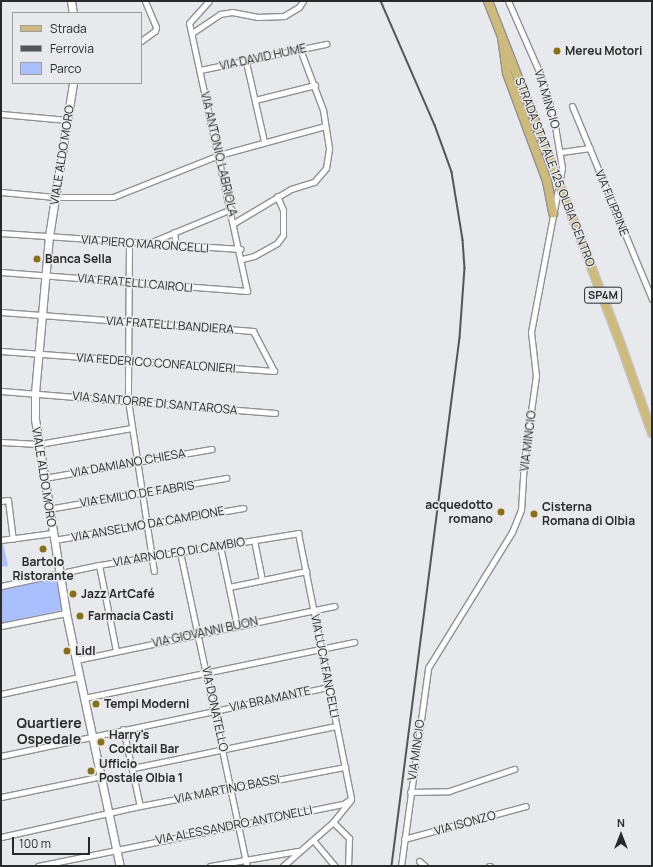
<!DOCTYPE html>
<html>
<head>
<meta charset="utf-8">
<style>
	body { margin:0 }
	#map { position:relative; width:653px; height:867px; overflow:hidden; background:#e8e9ec; font-family:Manrope,sans-serif }
	div>[style] { position:absolute }
	[style*='--x'] { left:calc(var(--x)*1px); top:calc(var(--y)*1px); width:calc(var(--w)*1px); rotate:calc(var(--a)*1deg) }
	.green>* { inset:0; background:#a9bffe }
	.roads { filter:drop-shadow(1px 0 #909194) drop-shadow(-1px 0 #909194) drop-shadow(0 1px #909194) drop-shadow(0 -1px #909194) }
	.minor>* { height:5px; margin:-2.5px; padding:0 2.5px; transform-origin:2.5px; border-radius:2.5px; background:#fff }
	.secondary>* { height:7px; margin:-3.5px; padding:0 3.5px; transform-origin:3.5px; border-radius:3.5px; background:#fff }
	.primary>* { height:8px; margin:-4px; padding:0 4px; transform-origin:4px; border-radius:4px; background:#cebb7c }
	.rail>* { height:1.5px; margin:-0.75px; padding:0 0.75px; transform-origin:0.75px; border-radius:0.75px; background:#545556 }
	.bridges { filter:drop-shadow(1px 0 #c3c3c4) drop-shadow(-1px 0 #c3c3c4) drop-shadow(0 1px #c3c3c4) drop-shadow(0 -1px #c3c3c4) }
	.primary-bridge>* { height:8px; margin:-4px; padding:0 4px; transform-origin:4px; border-radius:4px; background:#cebb7c }
	.dots>* { width:11px; height:11px; translate:-50% -50%; box-sizing:border-box; border:2px solid #e8e9ec; border-radius:50% }
	span { translate:-50% -50%; white-space:nowrap; text-align:center; line-height:1.15; -webkit-text-stroke:3px #e8e9ec; paint-order:stroke }
	.shield-label span { padding:1px 3px; background:#e8e9ec; border:1px solid; border-radius:3px; -webkit-text-stroke-width:0 }
	.shield-label { font-size:11px; color:#292a2b; font-weight:700 }
	.poi-label { font-size:12px; color:#292a2b; font-weight:700 }
	.left { translate:0 -50%; text-align:left }
	.right { translate:-100% -50%; text-align:right }
	.street-label { font-size:12px; color:#292a2b }
	.quarter-label { font-size:14px; color:#292a2b; font-weight:700 }
	.frame { position:absolute; inset:0; border:2px solid #292a2b; pointer-events:none }
	.legend { position:absolute; left:12px; top:12px; width:130px; height:72px; box-sizing:border-box; background:#e8e9ec; border:1px solid #9c9d9f; margin:0; padding:5px 7px; list-style:none; font-size:12px; color:#292a2b }
	.legend li { display:flex; align-items:center; gap:8px; height:20px }
	.legend b { width:20px; border:1px solid #9c9d9f }
	.north { position:absolute; left:601px; top:815px; width:40px; height:40px; -webkit-text-stroke:3px #e8e9ec; paint-order:stroke; rotate:0deg; font-size:11px; font-weight:700; line-height:16px; text-align:center; color:#292a2b }
	.north::after { content:''; display:block; margin:auto; width:14px; height:18px; background:#292a2b; clip-path:polygon(50% 0,100% 100%,50% 72%,0 100%) }
	.scale { position:absolute; left:12px; top:837px; width:78px; height:18px; box-sizing:border-box; border:2px solid #292a2b; border-top:0; padding-left:5px; font-size:12px; line-height:14px; white-space:nowrap; color:#292a2b; -webkit-text-stroke:3px #e8e9ec; paint-order:stroke }
</style>
</head>
<body>
<div id="map">
	<div class="green">
		<i style="clip-path:polygon(3px 543px,8px 566px,1px 567px,1px 544px)"></i>
		<i style="clip-path:polygon(56px 575px,63px 610px,1px 623px,1px 586px)"></i>
	</div>
	<div class="roads">
		<div class="minor">
			<i style="--x:192;--y:33;--w:34;--a:-34"></i>
			<i style="--x:220;--y:14;--w:12;--a:-9"></i>
			<i style="--x:232;--y:12;--w:25;--a:11"></i>
			<i style="--x:257;--y:17;--w:27;--a:-2"></i>
			<i style="--x:284;--y:16;--w:17;--a:-31"></i>
			<i style="--x:299;--y:7;--w:7;--a:-56"></i>
			<i style="--x:141;--y:41;--w:17;--a:-36"></i>
			<i style="--x:155;--y:31;--w:4;--a:-76"></i>
			<i style="--x:156;--y:27;--w:28;--a:-113"></i>
			<i style="--x:246;--y:62;--w:81;--a:77.2"></i>
			<i style="--x:200;--y:70;--w:129;--a:-11.7"></i>
			<i style="--x:255;--y:100;--w:62;--a:-14"></i>
			<i style="--x:572;--y:106;--w:209;--a:67.5"></i>
			<i style="--x:1;--y:114;--w:67;--a:5.1"></i>
			<i style="--x:561;--y:152;--w:29;--a:-8"></i>
			<i style="--x:1;--y:192;--w:54;--a:5.3"></i>
			<i style="--x:55;--y:197;--w:58;--a:0"></i>
			<i style="--x:113;--y:197;--w:114;--a:-21.6"></i>
			<i style="--x:219;--y:155;--w:110;--a:-15.3"></i>
			<i style="--x:234;--y:223;--w:66;--a:-30.8"></i>
			<i style="--x:291;--y:189;--w:24;--a:-17"></i>
			<i style="--x:314;--y:182;--w:18;--a:-49"></i>
			<i style="--x:326;--y:168;--w:20;--a:-81"></i>
			<i style="--x:329;--y:148;--w:38;--a:-99"></i>
			<i style="--x:323;--y:110;--w:65;--a:-110.7"></i>
			<i style="--x:174;--y:232;--w:14;--a:82"></i>
			<i style="--x:1;--y:233;--w:240;--a:3.8"></i>
			<i style="--x:129;--y:242;--w:158;--a:90.4"></i>
			<i style="--x:128;--y:400;--w:173;--a:81.4"></i>
			<i style="--x:149;--y:243;--w:89;--a:-22.5"></i>
			<i style="--x:242;--y:259;--w:12;--a:-14"></i>
			<i style="--x:254;--y:256;--w:26;--a:-29"></i>
			<i style="--x:277;--y:243;--w:10;--a:-53"></i>
			<i style="--x:283;--y:235;--w:25;--a:-90"></i>
			<i style="--x:283;--y:210;--w:15;--a:-113"></i>
			<i style="--x:1;--y:272;--w:247;--a:4.4"></i>
			<i style="--x:247;--y:291;--w:274;--a:-102.2"></i>
			<i style="--x:189;--y:23;--w:30;--a:-48"></i>
			<i style="--x:1;--y:312;--w:253;--a:4.3"></i>
			<i style="--x:253;--y:331;--w:45;--a:62.3"></i>
			<i style="--x:1;--y:351;--w:274;--a:4.2"></i>
			<i style="--x:1;--y:391;--w:275;--a:4.6"></i>
			<i style="--x:1;--y:442;--w:38;--a:3"></i>
			<i style="--x:39;--y:444;--w:94;--a:-9.8"></i>
			<i style="--x:44;--y:478;--w:170;--a:-9.8"></i>
			<i style="--x:1;--y:501;--w:7;--a:-8"></i>
			<i style="--x:8;--y:500;--w:39;--a:83"></i>
			<i style="--x:48;--y:509;--w:181;--a:-9.9"></i>
			<i style="--x:1;--y:540;--w:52;--a:-7.7"></i>
			<i style="--x:54;--y:540;--w:192;--a:-9.6"></i>
			<i style="--x:254;--y:540;--w:41;--a:78.7"></i>
			<i style="--x:220;--y:546;--w:82;--a:78"></i>
			<i style="--x:180;--y:552;--w:321;--a:78"></i>
			<i style="--x:99;--y:565;--w:88;--a:78.8"></i>
			<i style="--x:1;--y:586;--w:100;--a:-12.1"></i>
			<i style="--x:99;--y:565;--w:202;--a:-9.1"></i>
			<i style="--x:298;--y:533;--w:271;--a:78.7"></i>
			<i style="--x:229;--y:587;--w:79;--a:-11.7"></i>
			<i style="--x:1;--y:626;--w:66;--a:-11.3"></i>
			<i style="--x:76;--y:660;--w:264;--a:-11.8"></i>
			<i style="--x:1;--y:694;--w:80;--a:-12.3"></i>
			<i style="--x:84;--y:698;--w:276;--a:-11.7"></i>
			<i style="--x:123;--y:729;--w:79;--a:77.6"></i>
			<i style="--x:1;--y:756;--w:335;--a:-11.9"></i>
			<i style="--x:133;--y:768;--w:207;--a:-11.7"></i>
			<i style="--x:410;--y:792;--w:39;--a:-1"></i>
			<i style="--x:449;--y:791;--w:69;--a:-18.7"></i>
			<i style="--x:1;--y:797;--w:103;--a:-11.7"></i>
			<i style="--x:333;--y:822;--w:23;--a:45"></i>
			<i style="--x:349;--y:838;--w:28;--a:92"></i>
			<i style="--x:1;--y:837;--w:142;--a:-12.6"></i>
			<i style="--x:140;--y:806;--w:209;--a:-10.8"></i>
			<i style="--x:404;--y:839;--w:126;--a:-15.1"></i>
			<i style="--x:313;--y:840;--w:34;--a:50"></i>
			<i style="--x:419;--y:861;--w:8;--a:40"></i>
			<i style="--x:38;--y:866;--w:311;--a:-11.5"></i>
			<i style="--x:343;--y:804;--w:9;--a:-32"></i>
			<i style="--x:210;--y:866;--w:89;--a:-9.7"></i>
			<i style="--x:283;--y:866;--w:67;--a:-41.3"></i>
			<i style="--x:333;--y:822;--w:28;--a:-51"></i>
			<i style="--x:401;--y:866;--w:200;--a:-82.2"></i>
			<i style="--x:428;--y:668;--w:160;--a:-58.3"></i>
			<i style="--x:512;--y:532;--w:24;--a:-68"></i>
			<i style="--x:521;--y:510;--w:49;--a:-86.5"></i>
			<i style="--x:524;--y:461;--w:86;--a:-82"></i>
			<i style="--x:536;--y:376;--w:44;--a:-96.5"></i>
			<i style="--x:531;--y:332;--w:167;--a:-79.3"></i>
			<i style="--x:562;--y:168;--w:55;--a:-99.5"></i>
			<i style="--x:553;--y:114;--w:40;--a:-108"></i>
			<i style="--x:541;--y:76;--w:82;--a:-113.7"></i>
			<i style="--x:489;--y:866;--w:1;--a:0"></i>
		</div>
		<div class="secondary">
			<i style="--x:71;--y:1;--w:12;--a:81"></i>
			<i style="--x:73;--y:83;--w:155;--a:98.9"></i>
			<i style="--x:49;--y:236;--w:158;--a:95.1"></i>
			<i style="--x:35;--y:393;--w:26;--a:90"></i>
			<i style="--x:35;--y:419;--w:196;--a:80.9"></i>
			<i style="--x:66;--y:613;--w:259;--a:78"></i>
		</div>
		<div class="primary">
			<i style="--x:488;--y:1;--w:170;--a:68.6"></i>
			<i style="--x:502;--y:37;--w:36;--a:82"></i>
			<i style="--x:507;--y:73;--w:115;--a:69.7"></i>
			<i style="--x:547;--y:181;--w:33;--a:79"></i>
		</div>
	</div>
	<div class="rail">
		<i style="--x:381;--y:1;--w:135;--a:66.5"></i>
		<i style="--x:435;--y:125;--w:50;--a:70.1"></i>
		<i style="--x:452;--y:172;--w:69;--a:80.8"></i>
		<i style="--x:463;--y:240;--w:28;--a:86"></i>
		<i style="--x:465;--y:268;--w:70;--a:94.1"></i>
		<i style="--x:460;--y:338;--w:532;--a:97.34"></i>
	</div>
	<div class="bridges">
		<div class="primary-bridge">
			<i style="--x:550;--y:159;--w:199;--a:69.1"></i>
			<i style="--x:621;--y:345;--w:93;--a:70.6"></i>
		</div>
	</div>
	<div class="dots">
		<i style="left:557px;top:51px;background:#8a7012"></i>
		<i style="left:37px;top:259px;background:#8a7012"></i>
		<i style="left:501px;top:512px;background:#8a7012"></i>
		<i style="left:534px;top:514px;background:#8a7012"></i>
		<i style="left:43px;top:549px;background:#8a7012"></i>
		<i style="left:73px;top:594px;background:#8a7012"></i>
		<i style="left:80px;top:616px;background:#8a7012"></i>
		<i style="left:67px;top:651px;background:#8a7012"></i>
		<i style="left:96px;top:704px;background:#8a7012"></i>
		<i style="left:101px;top:742px;background:#8a7012"></i>
		<i style="left:91px;top:771px;background:#8a7012"></i>
	</div>
	<div class="shield-label">
		<span style="left:603px;top:295px">SP4M</span>
	</div>
	<div class="poi-label">
		<span class="left" style="left:565px;top:51px">Mereu Motori</span>
		<span class="left" style="left:45px;top:259px">Banca Sella</span>
		<span class="right" style="left:493px;top:512px">acquedotto<br>romano</span>
		<span class="left" style="left:542px;top:514px">Cisterna<br>Romana di Olbia</span>
		<span style="left:43px;top:569px">Bartolo<br>Ristorante</span>
		<span class="left" style="left:81px;top:594px">Jazz ArtCafé</span>
		<span class="left" style="left:88px;top:616px">Farmacia Casti</span>
		<span class="left" style="left:75px;top:651px">Lidl</span>
		<span class="left" style="left:104px;top:704px">Tempi Moderni</span>
		<span class="left" style="left:109px;top:742px">Harry's<br>Cocktail Bar</span>
		<span class="left" style="left:99px;top:771px">Ufficio<br>Postale Olbia 1</span>
	</div>
	<div class="street-label">
		<span style="left:263px;top:57px;rotate:-12deg">VIA DAVID HUME</span>
		<span style="left:547px;top:99px;rotate:73deg">VIA MINCIO</span>
		<span style="left:219px;top:154px;rotate:77deg">VIA ANTONIO LABRIOLA</span>
		<span style="left:62px;top:155px;rotate:-81deg">VIALE ALDO MORO</span>
		<span style="left:555px;top:172px;rotate:69deg">STRADA STATALE 125 OLBIA CENTRO</span>
		<span style="left:612px;top:203px;rotate:68deg">VIA FILIPPINE</span>
		<span style="left:145px;top:244px;rotate:4deg">VIA PIERO MARONCELLI</span>
		<span style="left:135px;top:283px;rotate:5deg">VIA FRATELLI CAIROLI</span>
		<span style="left:170px;top:325px;rotate:4deg">VIA FRATELLI BANDIERA</span>
		<span style="left:156px;top:363px;rotate:4deg">VIA FEDERICO CONFALONIERI</span>
		<span style="left:155px;top:403px;rotate:5deg">VIA SANTORRE DI SANTAROSA</span>
		<span style="left:528px;top:441px;rotate:-83deg">VIA MINCIO</span>
		<span style="left:128px;top:463px;rotate:-10deg">VIA DAMIANO CHIESA</span>
		<span style="left:44px;top:477px;rotate:81deg">VIALE ALDO MORO</span>
		<span style="left:137px;top:494px;rotate:-9deg">VIA EMILIO DE FABRIS</span>
		<span style="left:148px;top:524px;rotate:-10deg">VIA ANSELMO DA CAMPIONE</span>
		<span style="left:179px;top:552px;rotate:-9deg">VIA ARNOLFO DI CAMBIO</span>
		<span style="left:205px;top:632px;rotate:-12deg">VIA GIOVANNI BUON</span>
		<span style="left:325px;top:666px;rotate:79deg">VIA LUCA FANCELLI</span>
		<span style="left:270px;top:699px;rotate:-12deg">VIA BRAMANTE</span>
		<span style="left:215px;top:709px;rotate:78deg">VIA DONATELLO</span>
		<span style="left:416px;top:750px;rotate:-82deg">VIA MINCIO</span>
		<span style="left:227px;top:789px;rotate:-11deg">VIA MARTINO BASSI</span>
		<span style="left:465px;top:823px;rotate:-15deg">VIA ISONZO</span>
		<span style="left:234px;top:825px;rotate:-11deg">VIA ALESSANDRO ANTONELLI</span>
	</div>
	<div class="quarter-label">
		<span style="left:49px;top:731px">Quartiere<br>Ospedale</span>
	</div>
	<div class="frame"></div>
	<ul class="legend">
	<li><b style="height:5px;background:#cebb7c"></b>Strada</li>
	<li><b style="height:5px;background:#545556"></b>Ferrovia</li>
	<li><b style="height:11px;background:#a9bffe"></b>Parco</li>
	</ul>
	<div class="north">N</div>
	<div class="scale">100 m</div>
</div>
</body>
</html>
